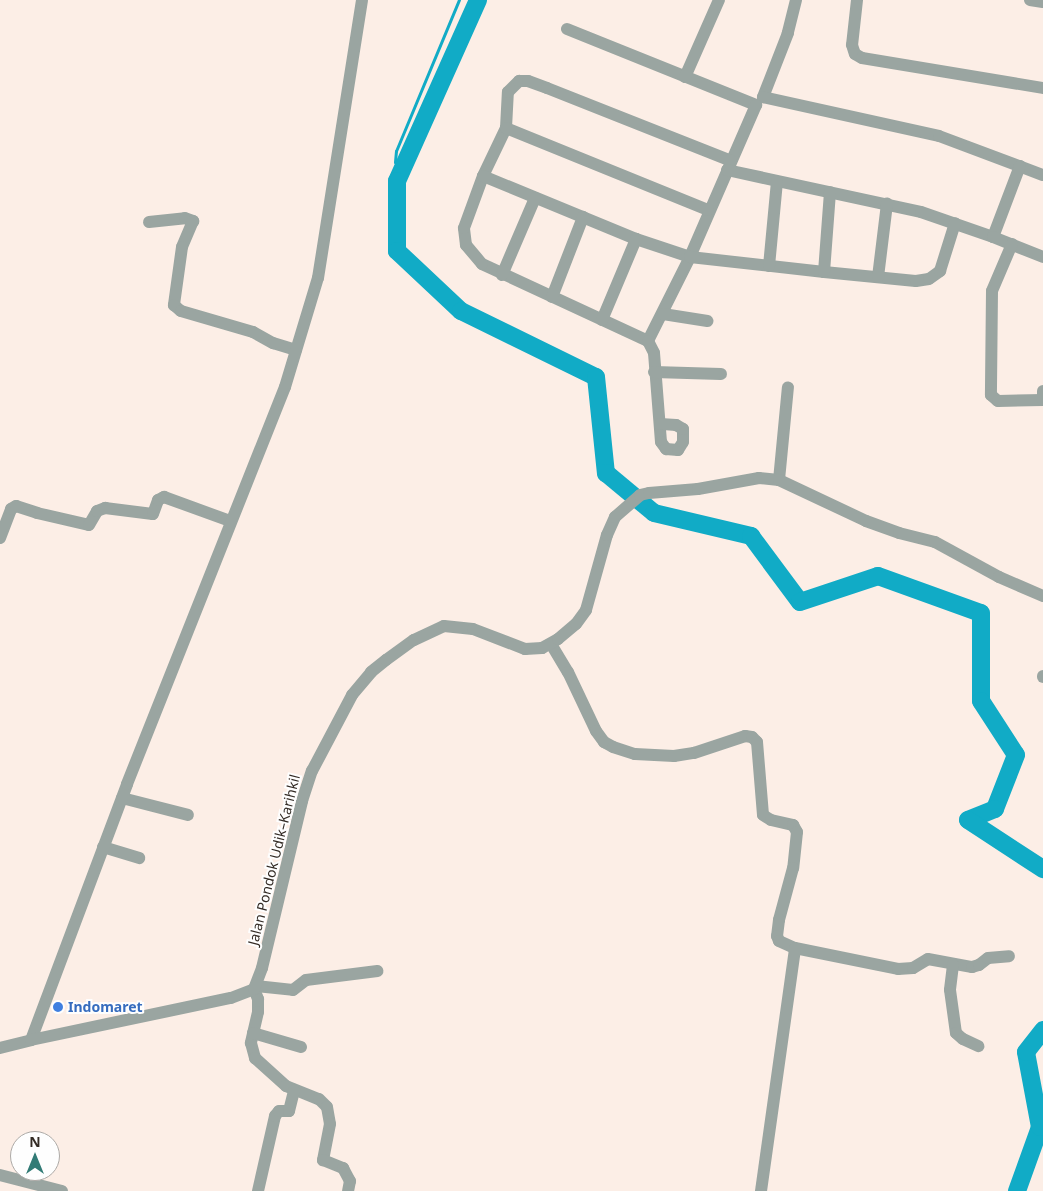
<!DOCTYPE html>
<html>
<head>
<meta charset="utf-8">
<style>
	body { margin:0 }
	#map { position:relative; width:1043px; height:1191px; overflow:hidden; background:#fceee6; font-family:"Noto Sans",sans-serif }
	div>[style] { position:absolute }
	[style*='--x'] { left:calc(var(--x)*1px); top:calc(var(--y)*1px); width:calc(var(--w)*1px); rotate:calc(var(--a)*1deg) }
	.stream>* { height:3px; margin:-1.5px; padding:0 1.5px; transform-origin:1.5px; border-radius:1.5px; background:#11abc6 }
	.river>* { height:18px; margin:-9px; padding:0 9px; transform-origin:9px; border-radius:9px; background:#11abc6 }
	.minor>* { height:12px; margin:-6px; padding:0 6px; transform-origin:6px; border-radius:6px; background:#9aa5a1 }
	.dots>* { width:14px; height:14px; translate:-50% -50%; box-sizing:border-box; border:2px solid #fefefe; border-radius:50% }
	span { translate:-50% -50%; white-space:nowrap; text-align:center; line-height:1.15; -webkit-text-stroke:4px #fefefe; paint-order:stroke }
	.street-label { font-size:14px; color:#332b25 }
	.shop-label { font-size:14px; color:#366cbe; font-weight:700 }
	.left { translate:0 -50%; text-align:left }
	.north { position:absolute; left:10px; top:1131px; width:50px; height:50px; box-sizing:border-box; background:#fefefe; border:1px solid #adaaa7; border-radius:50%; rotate:0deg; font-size:14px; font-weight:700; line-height:20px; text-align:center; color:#332b25 }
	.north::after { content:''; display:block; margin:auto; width:18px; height:22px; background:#327b76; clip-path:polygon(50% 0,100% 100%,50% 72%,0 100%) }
</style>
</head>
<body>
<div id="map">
	<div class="stream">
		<i style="--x:402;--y:171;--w:11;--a:-128"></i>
		<i style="--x:395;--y:162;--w:11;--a:-85"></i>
		<i style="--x:396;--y:151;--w:164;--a:-67.4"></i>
	</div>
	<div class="river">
		<i style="--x:478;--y:0;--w:198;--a:114.1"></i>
		<i style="--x:397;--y:181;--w:70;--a:90"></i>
		<i style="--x:397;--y:251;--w:88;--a:43.2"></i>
		<i style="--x:461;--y:311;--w:150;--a:26.1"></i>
		<i style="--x:596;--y:377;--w:97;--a:84.1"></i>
		<i style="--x:606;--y:473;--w:62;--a:39.8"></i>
		<i style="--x:654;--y:513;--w:100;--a:13.3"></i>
		<i style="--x:751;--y:536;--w:82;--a:53.4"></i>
		<i style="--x:800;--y:602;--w:82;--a:-18.4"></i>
		<i style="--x:878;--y:576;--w:109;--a:19.8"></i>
		<i style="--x:981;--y:613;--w:88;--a:90"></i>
		<i style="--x:981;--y:701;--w:64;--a:57.1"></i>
		<i style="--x:1016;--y:755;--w:58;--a:111.3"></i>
		<i style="--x:995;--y:809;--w:29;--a:158"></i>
		<i style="--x:968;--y:820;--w:90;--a:33.2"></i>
		<i style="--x:1017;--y:1191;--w:68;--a:-70.2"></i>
		<i style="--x:1040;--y:1127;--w:76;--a:-100.6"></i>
		<i style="--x:1026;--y:1052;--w:28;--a:-52"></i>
	</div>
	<div class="minor">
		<i style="--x:796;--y:0;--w:34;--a:104"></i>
		<i style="--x:788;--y:33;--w:69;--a:111.3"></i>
		<i style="--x:763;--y:97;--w:180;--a:12.5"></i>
		<i style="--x:939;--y:136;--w:111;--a:20.6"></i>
		<i style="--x:857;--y:0;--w:45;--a:96.3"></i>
		<i style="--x:852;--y:45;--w:9;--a:72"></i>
		<i style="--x:855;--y:54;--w:8;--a:30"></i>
		<i style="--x:862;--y:58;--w:183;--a:9.4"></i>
		<i style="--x:1030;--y:0;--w:13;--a:9"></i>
		<i style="--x:567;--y:29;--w:204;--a:21.9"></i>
		<i style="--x:756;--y:105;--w:166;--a:113.5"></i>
		<i style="--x:690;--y:257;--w:94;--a:116.6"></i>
		<i style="--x:648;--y:341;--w:183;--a:-155.1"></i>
		<i style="--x:482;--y:264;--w:25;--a:-130"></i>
		<i style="--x:466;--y:245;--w:17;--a:-97"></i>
		<i style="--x:464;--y:228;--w:55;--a:-69.9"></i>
		<i style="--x:483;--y:176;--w:53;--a:-64.4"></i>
		<i style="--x:506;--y:128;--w:36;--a:-87"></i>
		<i style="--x:508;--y:92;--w:16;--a:-45"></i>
		<i style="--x:519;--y:81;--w:9;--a:0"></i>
		<i style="--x:528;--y:81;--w:20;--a:20"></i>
		<i style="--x:547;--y:88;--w:198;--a:21.6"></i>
		<i style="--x:685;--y:77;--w:84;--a:-66.2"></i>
		<i style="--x:506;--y:128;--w:218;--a:22.1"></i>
		<i style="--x:727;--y:170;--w:198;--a:12.2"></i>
		<i style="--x:921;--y:212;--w:76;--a:19.1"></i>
		<i style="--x:993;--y:237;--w:76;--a:-69.2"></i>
		<i style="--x:483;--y:176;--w:165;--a:22.4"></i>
		<i style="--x:636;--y:239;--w:57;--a:18.4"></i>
		<i style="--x:690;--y:257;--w:135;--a:6.4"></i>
		<i style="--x:824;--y:272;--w:92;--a:5.6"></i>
		<i style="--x:916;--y:281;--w:13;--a:-9"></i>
		<i style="--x:929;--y:279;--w:14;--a:-36"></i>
		<i style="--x:940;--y:271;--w:50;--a:-72.6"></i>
		<i style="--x:149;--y:222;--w:36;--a:-6"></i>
		<i style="--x:185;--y:218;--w:9;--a:21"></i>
		<i style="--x:193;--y:221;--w:28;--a:113"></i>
		<i style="--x:182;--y:247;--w:59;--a:97.9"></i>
		<i style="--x:174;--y:305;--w:9;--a:41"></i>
		<i style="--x:181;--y:311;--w:75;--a:16.3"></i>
		<i style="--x:253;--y:332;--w:23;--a:29"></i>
		<i style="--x:273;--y:343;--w:24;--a:17"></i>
		<i style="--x:993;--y:237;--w:54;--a:21.8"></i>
		<i style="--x:1012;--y:244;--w:51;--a:113.1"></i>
		<i style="--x:992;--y:291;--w:104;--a:90.6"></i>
		<i style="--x:991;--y:395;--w:9;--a:41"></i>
		<i style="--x:998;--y:401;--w:45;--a:-1.3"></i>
		<i style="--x:1043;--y:400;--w:9;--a:-90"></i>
		<i style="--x:769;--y:266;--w:85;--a:-84.6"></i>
		<i style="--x:824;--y:272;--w:80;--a:-85.7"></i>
		<i style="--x:502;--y:275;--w:84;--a:-66.8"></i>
		<i style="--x:878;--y:277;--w:74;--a:-83"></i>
		<i style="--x:552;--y:297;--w:86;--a:-68.8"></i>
		<i style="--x:663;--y:314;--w:45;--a:9"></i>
		<i style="--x:602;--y:320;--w:88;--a:-67.2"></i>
		<i style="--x:648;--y:341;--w:13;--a:63"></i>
		<i style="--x:654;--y:353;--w:89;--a:85.5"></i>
		<i style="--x:661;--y:442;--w:9;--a:54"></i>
		<i style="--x:666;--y:449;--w:12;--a:5"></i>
		<i style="--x:678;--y:450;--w:9;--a:-58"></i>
		<i style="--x:683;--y:442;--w:13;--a:-90"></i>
		<i style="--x:683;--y:429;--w:8;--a:-150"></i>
		<i style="--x:676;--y:425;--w:16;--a:-176"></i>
		<i style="--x:654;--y:372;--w:67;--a:1.7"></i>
		<i style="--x:779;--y:480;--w:93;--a:-84.5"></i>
		<i style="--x:0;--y:538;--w:31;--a:-69"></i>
		<i style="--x:11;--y:509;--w:6;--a:-31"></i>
		<i style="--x:16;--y:506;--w:22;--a:18"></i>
		<i style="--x:37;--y:513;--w:53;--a:13"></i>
		<i style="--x:89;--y:525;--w:16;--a:-60"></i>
		<i style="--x:97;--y:511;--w:9;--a:-21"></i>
		<i style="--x:105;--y:508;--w:48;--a:7.1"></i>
		<i style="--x:153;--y:514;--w:15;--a:-70"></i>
		<i style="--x:158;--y:500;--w:7;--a:-27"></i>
		<i style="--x:164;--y:497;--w:70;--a:20"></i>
		<i style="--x:551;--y:644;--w:33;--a:59"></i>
		<i style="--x:568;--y:672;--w:65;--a:64.6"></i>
		<i style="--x:596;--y:731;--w:14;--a:54"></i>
		<i style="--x:604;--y:742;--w:10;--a:29"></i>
		<i style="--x:613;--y:747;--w:23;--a:18"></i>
		<i style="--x:635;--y:754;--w:39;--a:3"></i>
		<i style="--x:674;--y:756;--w:20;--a:-9"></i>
		<i style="--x:694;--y:753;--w:54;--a:-18.4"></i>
		<i style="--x:745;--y:736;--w:7;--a:8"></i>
		<i style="--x:752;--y:737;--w:7;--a:45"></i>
		<i style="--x:757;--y:742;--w:73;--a:85.3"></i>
		<i style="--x:763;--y:815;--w:9;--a:32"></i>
		<i style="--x:771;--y:820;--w:23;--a:13"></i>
		<i style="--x:793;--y:825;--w:8;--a:60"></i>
		<i style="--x:797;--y:832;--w:36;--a:96"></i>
		<i style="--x:793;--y:868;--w:54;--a:105.1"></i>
		<i style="--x:779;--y:920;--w:16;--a:97"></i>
		<i style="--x:777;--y:936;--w:5;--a:68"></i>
		<i style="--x:779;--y:941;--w:17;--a:24"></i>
		<i style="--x:795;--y:948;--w:105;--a:11.5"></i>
		<i style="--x:898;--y:969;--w:15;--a:-4"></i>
		<i style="--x:913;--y:968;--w:17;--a:-31"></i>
		<i style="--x:928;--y:959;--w:45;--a:10.3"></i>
		<i style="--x:972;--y:967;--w:7;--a:-16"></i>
		<i style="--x:979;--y:965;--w:11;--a:-38"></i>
		<i style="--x:988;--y:958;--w:21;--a:-5"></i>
		<i style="--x:1043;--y:677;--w:1;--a:-90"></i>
		<i style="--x:122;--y:798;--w:68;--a:14.4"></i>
		<i style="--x:103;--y:847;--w:38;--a:17"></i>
		<i style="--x:953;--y:965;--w:25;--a:97"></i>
		<i style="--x:950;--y:990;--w:43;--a:82.1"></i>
		<i style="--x:956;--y:1033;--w:9;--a:41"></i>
		<i style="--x:963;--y:1039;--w:17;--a:25"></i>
		<i style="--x:256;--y:986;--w:37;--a:6"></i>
		<i style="--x:293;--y:990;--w:16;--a:-38"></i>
		<i style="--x:306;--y:980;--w:72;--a:-7.2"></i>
		<i style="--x:254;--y:989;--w:11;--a:68"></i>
		<i style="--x:258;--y:999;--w:13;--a:90"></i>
		<i style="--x:258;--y:1012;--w:32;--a:103"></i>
		<i style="--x:251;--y:1043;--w:16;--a:75"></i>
		<i style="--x:255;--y:1058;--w:42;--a:42.1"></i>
		<i style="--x:286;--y:1086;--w:35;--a:22"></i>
		<i style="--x:319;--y:1099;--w:11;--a:45"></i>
		<i style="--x:327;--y:1107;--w:17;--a:80"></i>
		<i style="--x:330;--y:1124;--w:37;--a:101"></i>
		<i style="--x:323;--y:1160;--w:22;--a:22"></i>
		<i style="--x:343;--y:1168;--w:15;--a:62"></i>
		<i style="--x:350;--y:1181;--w:10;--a:101"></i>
		<i style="--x:253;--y:1033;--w:50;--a:16.3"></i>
		<i style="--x:31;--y:1040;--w:273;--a:-69.4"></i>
		<i style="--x:127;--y:784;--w:427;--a:-68.3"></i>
		<i style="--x:285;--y:387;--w:114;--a:-73.2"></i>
		<i style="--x:318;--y:278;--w:281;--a:-81"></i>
		<i style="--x:0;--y:1048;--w:32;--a:-14"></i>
		<i style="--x:31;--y:1040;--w:204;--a:-11.9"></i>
		<i style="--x:231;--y:998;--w:25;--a:-21"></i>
		<i style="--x:254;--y:989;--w:22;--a:-69"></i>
		<i style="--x:262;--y:968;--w:172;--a:-76.5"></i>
		<i style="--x:302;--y:801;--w:32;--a:-72"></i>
		<i style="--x:312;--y:771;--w:86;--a:-62.2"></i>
		<i style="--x:352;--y:695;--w:30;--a:-50"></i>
		<i style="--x:371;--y:672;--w:19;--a:-39"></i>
		<i style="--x:386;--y:660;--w:34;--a:-36"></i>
		<i style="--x:414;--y:640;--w:33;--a:-25"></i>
		<i style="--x:444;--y:626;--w:29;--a:6"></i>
		<i style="--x:473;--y:629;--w:56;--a:21"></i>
		<i style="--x:525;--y:649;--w:17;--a:-3"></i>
		<i style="--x:542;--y:648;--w:18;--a:-29"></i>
		<i style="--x:558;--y:639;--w:23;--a:-40"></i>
		<i style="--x:576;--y:624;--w:17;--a:-54"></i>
		<i style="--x:586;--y:610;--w:78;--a:-74.4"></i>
		<i style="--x:607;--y:535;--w:20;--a:-66"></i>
		<i style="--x:615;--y:517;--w:33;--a:-41"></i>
		<i style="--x:640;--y:495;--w:9;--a:-13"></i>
		<i style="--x:649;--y:493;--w:49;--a:-4.7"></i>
		<i style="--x:698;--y:489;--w:62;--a:-10.2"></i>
		<i style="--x:759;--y:478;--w:20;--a:6"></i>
		<i style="--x:779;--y:480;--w:96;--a:25.2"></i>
		<i style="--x:866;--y:521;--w:35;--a:20"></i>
		<i style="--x:899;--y:533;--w:37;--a:14"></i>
		<i style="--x:935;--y:542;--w:73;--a:28.7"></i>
		<i style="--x:999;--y:577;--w:48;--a:23.4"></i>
		<i style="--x:0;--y:1175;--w:64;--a:14.5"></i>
		<i style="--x:258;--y:1191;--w:77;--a:-77.2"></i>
		<i style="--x:275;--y:1116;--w:6;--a:-51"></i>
		<i style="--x:279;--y:1111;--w:10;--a:0"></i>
		<i style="--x:289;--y:1111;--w:21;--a:-76"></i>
		<i style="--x:761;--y:1191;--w:245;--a:-82"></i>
	</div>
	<div class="dots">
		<i style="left:58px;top:1007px;background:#3f7fe0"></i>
	</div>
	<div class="street-label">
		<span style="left:274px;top:860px;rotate:-76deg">Jalan Pondok Udik–Karihkil</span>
	</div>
	<div class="shop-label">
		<span class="left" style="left:68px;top:1007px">Indomaret</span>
	</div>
	<div class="north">N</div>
</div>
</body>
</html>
